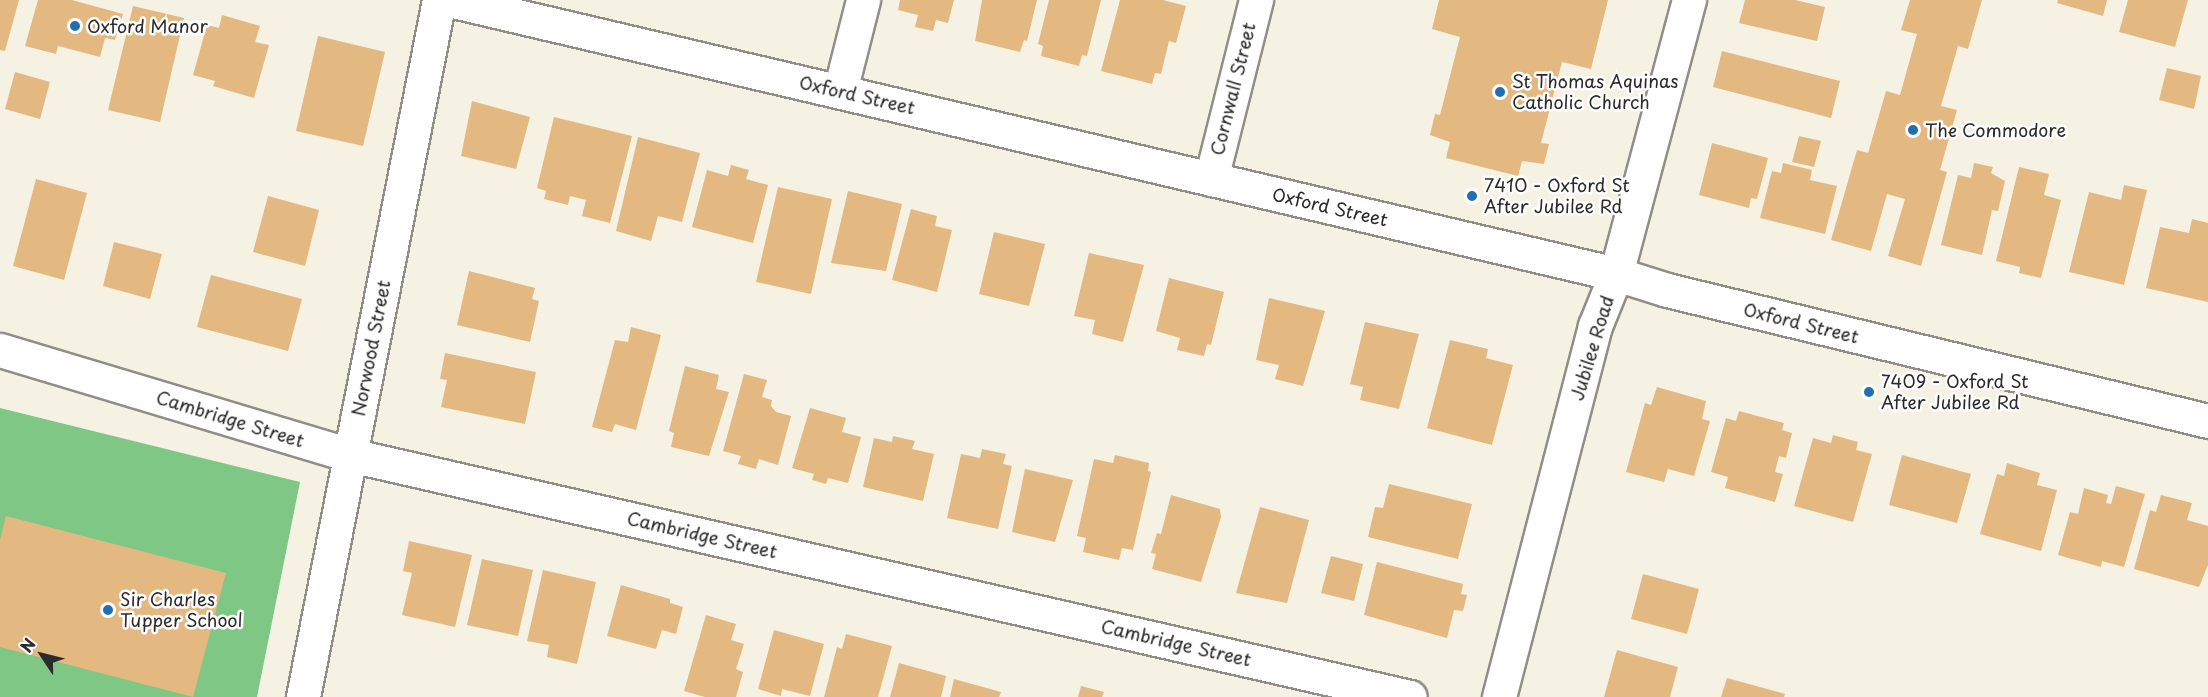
<!DOCTYPE html>
<html>
<head>
<meta charset="utf-8">
<style>
	body { margin:0 }
	#map { position:relative; width:2208px; height:697px; overflow:hidden; background:#f5f2e3; font-family:"Playpen Sans",sans-serif }
	div>[style] { position:absolute }
	[style*='--x'] { left:calc(var(--x)*1px); top:calc(var(--y)*1px); width:calc(var(--w)*1px); rotate:calc(var(--a)*1deg) }
	.green>* { inset:0; background:#7ec785 }
	.building>* { inset:0; background:#e4b881 }
	.roads { filter:drop-shadow(2px 0 #908e87) drop-shadow(-2px 0 #908e87) drop-shadow(0 2px #908e87) drop-shadow(0 -2px #908e87) }
	.minor>* { height:33px; margin:-16.5px; padding:0 16.5px; transform-origin:16.5px; border-radius:16.5px; background:#fff }
	.major>* { height:33px; margin:-16.5px; padding:0 16.5px; transform-origin:16.5px; border-radius:16.5px; background:#fff }
	.dots>* { width:16px; height:16px; translate:-50% -50%; box-sizing:border-box; border:3px solid #fff; border-radius:50% }
	span { translate:-50% -50%; white-space:nowrap; text-align:center; line-height:1.15; -webkit-text-stroke:5px #fff; paint-order:stroke }
	.poi-label { font-size:18px; color:#2b2b2b }
	.left { translate:0 -50%; text-align:left }
	.street-label { font-size:18px; color:#2b2b2b }
	.north { position:absolute; left:12px; top:625px; width:60px; height:60px; -webkit-text-stroke:4px #fff; paint-order:stroke; rotate:305deg; font-size:16px; font-weight:700; line-height:24px; text-align:center; color:#2b2b2b }
	.north::after { content:''; display:block; margin:auto; width:21px; height:27px; background:#2b2b2b; clip-path:polygon(50% 0,100% 100%,50% 72%,0 100%) }
</style>
</head>
<body>
<div id="map">
	<div class="green">
		<i style="clip-path:polygon(0 408px,300px 482px,257px 697px,0 697px)"></i>
	</div>
	<div class="building">
		<i style="clip-path:polygon(0 0,19px 0,5px 51px,0 50px)"></i>
		<i style="clip-path:polygon(38px 0,72px 0,123px 14px,115px 40px,105px 38px,100px 57px,58px 46px,56px 54px,25px 46px)"></i>
		<i style="clip-path:polygon(900px 0,954px 0,948px 23px,936px 20px,933px 31px,915px 27px,918px 15px,898px 10px)"></i>
		<i style="clip-path:polygon(982px 0,1037px 0,1027px 41px,1024px 40px,1020px 52px,975px 41px)"></i>
		<i style="clip-path:polygon(1049px 0,1101px 0,1087px 56px,1082px 55px,1079px 66px,1041px 56px,1043px 46px,1038px 44px)"></i>
		<i style="clip-path:polygon(1120px 0,1163px 0,1186px 6px,1176px 43px,1169px 41px,1161px 74px,1155px 73px,1152px 84px,1101px 71px)"></i>
		<i style="clip-path:polygon(1439px 0,1608px 0,1591px 69px,1562px 62px,1541px 143px,1549px 144px,1544px 164px,1522px 161px,1518px 176px,1446px 158px,1450px 142px,1430px 135px,1435px 114px,1440px 115px,1460px 37px,1432px 29px)"></i>
		<i style="clip-path:polygon(1745px 0,1795px 0,1825px 7px,1817px 41px,1739px 23px)"></i>
		<i style="clip-path:polygon(1910px 0,1982px 0,1968px 49px,1958px 46px,1941px 106px,1957px 110px,1940px 170px,1947px 172px,1921px 266px,1888px 256px,1905px 199px,1887px 194px,1871px 251px,1831px 240px,1857px 150px,1868px 153px,1886px 91px,1900px 95px,1917px 34px,1901px 30px)"></i>
		<i style="clip-path:polygon(2058px 0,2107px 0,2103px 16px,2057px 3px)"></i>
		<i style="clip-path:polygon(2128px 0,2188px 0,2175px 47px,2119px 32px)"></i>
		<i style="clip-path:polygon(133px 6px,184px 18px,160px 122px,108px 110px)"></i>
		<i style="clip-path:polygon(222px 15px,260px 26px,255px 42px,269px 45px,254px 98px,213px 86px,215px 81px,193px 75px,207px 25px,219px 28px)"></i>
		<i style="clip-path:polygon(318px 36px,385px 52px,363px 146px,296px 131px)"></i>
		<i style="clip-path:polygon(1722px 51px,1840px 81px,1831px 118px,1713px 87px)"></i>
		<i style="clip-path:polygon(2167px 68px,2201px 76px,2194px 109px,2159px 100px)"></i>
		<i style="clip-path:polygon(15px 72px,50px 82px,40px 119px,5px 109px)"></i>
		<i style="clip-path:polygon(472px 101px,530px 117px,516px 169px,461px 156px)"></i>
		<i style="clip-path:polygon(554px 117px,632px 136px,610px 223px,582px 216px,586px 200px,570px 196px,568px 205px,544px 199px,546px 191px,537px 188px)"></i>
		<i style="clip-path:polygon(1799px 136px,1821px 141px,1814px 167px,1792px 162px)"></i>
		<i style="clip-path:polygon(638px 137px,700px 153px,682px 222px,658px 216px,651px 241px,616px 231px)"></i>
		<i style="clip-path:polygon(1712px 143px,1768px 158px,1757px 199px,1751px 198px,1749px 208px,1699px 195px)"></i>
		<i style="clip-path:polygon(1783px 163px,1812px 170px,1810px 180px,1837px 186px,1825px 234px,1760px 218px,1772px 171px,1781px 173px)"></i>
		<i style="clip-path:polygon(1974px 163px,1993px 167px,1991px 173px,2005px 181px,1998px 211px,1992px 210px,1982px 255px,1941px 245px,1958px 175px,1971px 178px)"></i>
		<i style="clip-path:polygon(731px 165px,749px 170px,746px 179px,768px 185px,753px 243px,692px 227px,707px 170px,728px 176px)"></i>
		<i style="clip-path:polygon(2019px 167px,2049px 174px,2044px 195px,2061px 200px,2041px 278px,2019px 273px,2020px 267px,1996px 261px)"></i>
		<i style="clip-path:polygon(36px 179px,87px 193px,64px 280px,13px 266px)"></i>
		<i style="clip-path:polygon(2124px 185px,2147px 190px,2124px 285px,2069px 272px,2089px 192px,2121px 200px)"></i>
		<i style="clip-path:polygon(778px 187px,832px 199px,811px 294px,756px 282px)"></i>
		<i style="clip-path:polygon(848px 191px,902px 204px,886px 271px,831px 263px)"></i>
		<i style="clip-path:polygon(268px 196px,319px 210px,305px 266px,253px 252px)"></i>
		<i style="clip-path:polygon(911px 209px,937px 216px,935px 226px,952px 230px,937px 292px,892px 280px)"></i>
		<i style="clip-path:polygon(2192px 219px,2208px 223px,2208px 302px,2146px 288px,2160px 227px,2189px 233px)"></i>
		<i style="clip-path:polygon(994px 232px,1045px 244px,1029px 306px,979px 294px)"></i>
		<i style="clip-path:polygon(114px 242px,162px 254px,150px 299px,103px 286px)"></i>
		<i style="clip-path:polygon(1089px 253px,1144px 265px,1123px 342px,1092px 334px,1095px 320px,1074px 316px)"></i>
		<i style="clip-path:polygon(469px 271px,535px 288px,532px 299px,539px 301px,530px 342px,457px 325px)"></i>
		<i style="clip-path:polygon(211px 275px,302px 299px,288px 351px,197px 327px)"></i>
		<i style="clip-path:polygon(1169px 278px,1224px 292px,1211px 345px,1207px 344px,1204px 356px,1177px 350px,1180px 338px,1156px 331px)"></i>
		<i style="clip-path:polygon(1269px 298px,1325px 311px,1303px 386px,1275px 379px,1279px 365px,1256px 360px)"></i>
		<i style="clip-path:polygon(1365px 322px,1419px 334px,1399px 409px,1360px 400px,1363px 387px,1350px 384px)"></i>
		<i style="clip-path:polygon(631px 327px,661px 335px,636px 430px,615px 424px,612px 432px,592px 427px,615px 340px,628px 342px)"></i>
		<i style="clip-path:polygon(1450px 340px,1488px 349px,1486px 358px,1513px 365px,1492px 445px,1427px 428px)"></i>
		<i style="clip-path:polygon(445px 353px,536px 372px,525px 424px,441px 407px,447px 380px,440px 379px)"></i>
		<i style="clip-path:polygon(685px 366px,719px 375px,716px 389px,729px 392px,709px 456px,671px 447px,674px 433px,669px 431px)"></i>
		<i style="clip-path:polygon(744px 374px,767px 380px,762px 397px,772px 400px,771px 406px,776px 412px,791px 416px,778px 465px,759px 459px,756px 469px,738px 464px,741px 456px,723px 451px)"></i>
		<i style="clip-path:polygon(1657px 387px,1706px 401px,1702px 419px,1710px 421px,1694px 476px,1668px 469px,1664px 482px,1626px 472px,1645px 403px,1651px 405px)"></i>
		<i style="clip-path:polygon(810px 408px,846px 418px,842px 432px,861px 437px,848px 483px,828px 478px,826px 484px,812px 480px,814px 474px,792px 468px)"></i>
		<i style="clip-path:polygon(1739px 411px,1784px 423px,1782px 430px,1792px 433px,1786px 458px,1779px 456px,1775px 472px,1783px 474px,1775px 502px,1725px 488px,1728px 477px,1711px 472px,1726px 418px,1736px 421px)"></i>
		<i style="clip-path:polygon(1833px 435px,1858px 442px,1856px 450px,1872px 454px,1853px 522px,1794px 506px,1813px 438px,1831px 443px)"></i>
		<i style="clip-path:polygon(893px 436px,915px 441px,912px 449px,934px 454px,923px 501px,863px 487px,874px 438px,892px 442px)"></i>
		<i style="clip-path:polygon(982px 449px,1006px 454px,1003px 464px,1012px 466px,998px 529px,947px 518px,961px 454px,980px 458px)"></i>
		<i style="clip-path:polygon(1115px 455px,1149px 463px,1148px 471px,1151px 472px,1133px 550px,1122px 548px,1119px 560px,1083px 552px,1086px 538px,1077px 536px,1094px 459px,1113px 463px)"></i>
		<i style="clip-path:polygon(1902px 455px,1971px 474px,1957px 523px,1889px 505px)"></i>
		<i style="clip-path:polygon(2007px 463px,2040px 473px,2037px 485px,2057px 490px,2041px 551px,1980px 534px,1997px 474px,2004px 476px)"></i>
		<i style="clip-path:polygon(1025px 469px,1073px 480px,1055px 542px,1012px 532px)"></i>
		<i style="clip-path:polygon(1389px 484px,1472px 504px,1458px 559px,1368px 537px,1375px 507px,1383px 508px)"></i>
		<i style="clip-path:polygon(2116px 486px,2145px 494px,2124px 567px,2102px 561px,2101px 567px,2058px 555px,2070px 512px,2078px 514px,2084px 488px,2108px 495px,2106px 503px,2111px 504px)"></i>
		<i style="clip-path:polygon(1171px 495px,1220px 509px,1221px 517px,1201px 582px,1152px 569px,1156px 554px,1151px 553px,1157px 533px,1161px 534px)"></i>
		<i style="clip-path:polygon(2161px 495px,2192px 503px,2187px 520px,2208px 526px,2208px 565px,2199px 587px,2134px 569px,2150px 510px,2156px 512px)"></i>
		<i style="clip-path:polygon(1260px 507px,1309px 520px,1287px 603px,1236px 593px)"></i>
		<i style="clip-path:polygon(6px 516px,226px 573px,193px 697px,0 647px,0 540px)"></i>
		<i style="clip-path:polygon(409px 541px,472px 555px,455px 627px,402px 615px,412px 573px,403px 571px)"></i>
		<i style="clip-path:polygon(1331px 556px,1363px 564px,1354px 601px,1321px 593px)"></i>
		<i style="clip-path:polygon(482px 559px,533px 570px,518px 636px,467px 625px)"></i>
		<i style="clip-path:polygon(1377px 562px,1463px 584px,1461px 594px,1467px 595px,1463px 611px,1454px 610px,1447px 638px,1364px 615px)"></i>
		<i style="clip-path:polygon(543px 570px,596px 582px,577px 664px,547px 657px,549px 645px,527px 641px)"></i>
		<i style="clip-path:polygon(1643px 574px,1699px 589px,1687px 634px,1631px 619px)"></i>
		<i style="clip-path:polygon(621px 585px,670px 599px,670px 603px,683px 607px,676px 634px,662px 630px,656px 649px,607px 636px)"></i>
		<i style="clip-path:polygon(706px 615px,736px 624px,731px 640px,744px 644px,736px 669px,743px 672px,736px 697px,705px 697px,684px 691px)"></i>
		<i style="clip-path:polygon(774px 630px,824px 644px,810px 696px,782px 689px,781px 696px,758px 689px)"></i>
		<i style="clip-path:polygon(846px 634px,892px 646px,878px 697px,824px 697px,837px 647px,842px 649px)"></i>
		<i style="clip-path:polygon(1617px 650px,1678px 667px,1670px 697px,1604px 697px)"></i>
		<i style="clip-path:polygon(899px 663px,946px 676px,941px 697px,890px 697px)"></i>
		<i style="clip-path:polygon(1727px 678px,1785px 694px,1784px 697px,1721px 697px)"></i>
		<i style="clip-path:polygon(954px 679px,1001px 692px,999px 697px,950px 697px)"></i>
		<i style="clip-path:polygon(1081px 686px,1104px 692px,1102px 697px,1078px 697px)"></i>
	</div>
	<div class="roads">
		<div class="minor">
			<i style="--x:840;--y:91;--w:94;--a:-75.8"></i>
			<i style="--x:1211;--y:179;--w:185;--a:-75.9"></i>
			<i style="--x:1616;--y:274;--w:284;--a:-75.1"></i>
			<i style="--x:0;--y:350;--w:365;--a:16.7"></i>
			<i style="--x:350;--y:455;--w:1087;--a:12.86"></i>
			<i style="--x:303;--y:697;--w:710;--a:-78.96"></i>
		</div>
		<div class="major">
			<i style="--x:449;--y:0;--w:1199;--a:13.21"></i>
			<i style="--x:1616;--y:274;--w:53;--a:17.4"></i>
			<i style="--x:1667;--y:290;--w:557;--a:13.61"></i>
			<i style="--x:1499;--y:697;--w:383;--a:-75.5"></i>
			<i style="--x:1595;--y:326;--w:56;--a:-68"></i>
		</div>
	</div>
	<div class="dots">
		<i style="left:75px;top:26px;background:#1f6fb2"></i>
		<i style="left:1500px;top:92px;background:#1f6fb2"></i>
		<i style="left:1913px;top:130px;background:#1f6fb2"></i>
		<i style="left:1472px;top:196px;background:#1f6fb2"></i>
		<i style="left:1869px;top:392px;background:#1f6fb2"></i>
		<i style="left:108px;top:610px;background:#1f6fb2"></i>
	</div>
	<div class="poi-label">
		<span class="left" style="left:87px;top:26px">Oxford Manor</span>
		<span class="left" style="left:1512px;top:92px">St Thomas Aquinas<br>Catholic Church</span>
		<span class="left" style="left:1925px;top:130px">The Commodore</span>
		<span class="left" style="left:1484px;top:196px">7410 - Oxford St<br>After Jubilee Rd</span>
		<span class="left" style="left:1881px;top:392px">7409 - Oxford St<br>After Jubilee Rd</span>
		<span class="left" style="left:120px;top:610px">Sir Charles<br>Tupper School</span>
	</div>
	<div class="street-label">
		<span style="left:1233px;top:89px;rotate:-76deg">Cornwall Street</span>
		<span style="left:857px;top:95px;rotate:13deg">Oxford Street</span>
		<span style="left:1330px;top:207px;rotate:13deg">Oxford Street</span>
		<span style="left:1801px;top:323px;rotate:14deg">Oxford Street</span>
		<span style="left:371px;top:348px;rotate:-79deg">Norwood Street</span>
		<span style="left:1592px;top:348px;rotate:-73deg">Jubilee Road</span>
		<span style="left:230px;top:419px;rotate:17deg">Cambridge Street</span>
		<span style="left:702px;top:535px;rotate:13deg">Cambridge Street</span>
		<span style="left:1176px;top:643px;rotate:13deg">Cambridge Street</span>
	</div>
	<div class="north">N</div>
</div>
</body>
</html>
